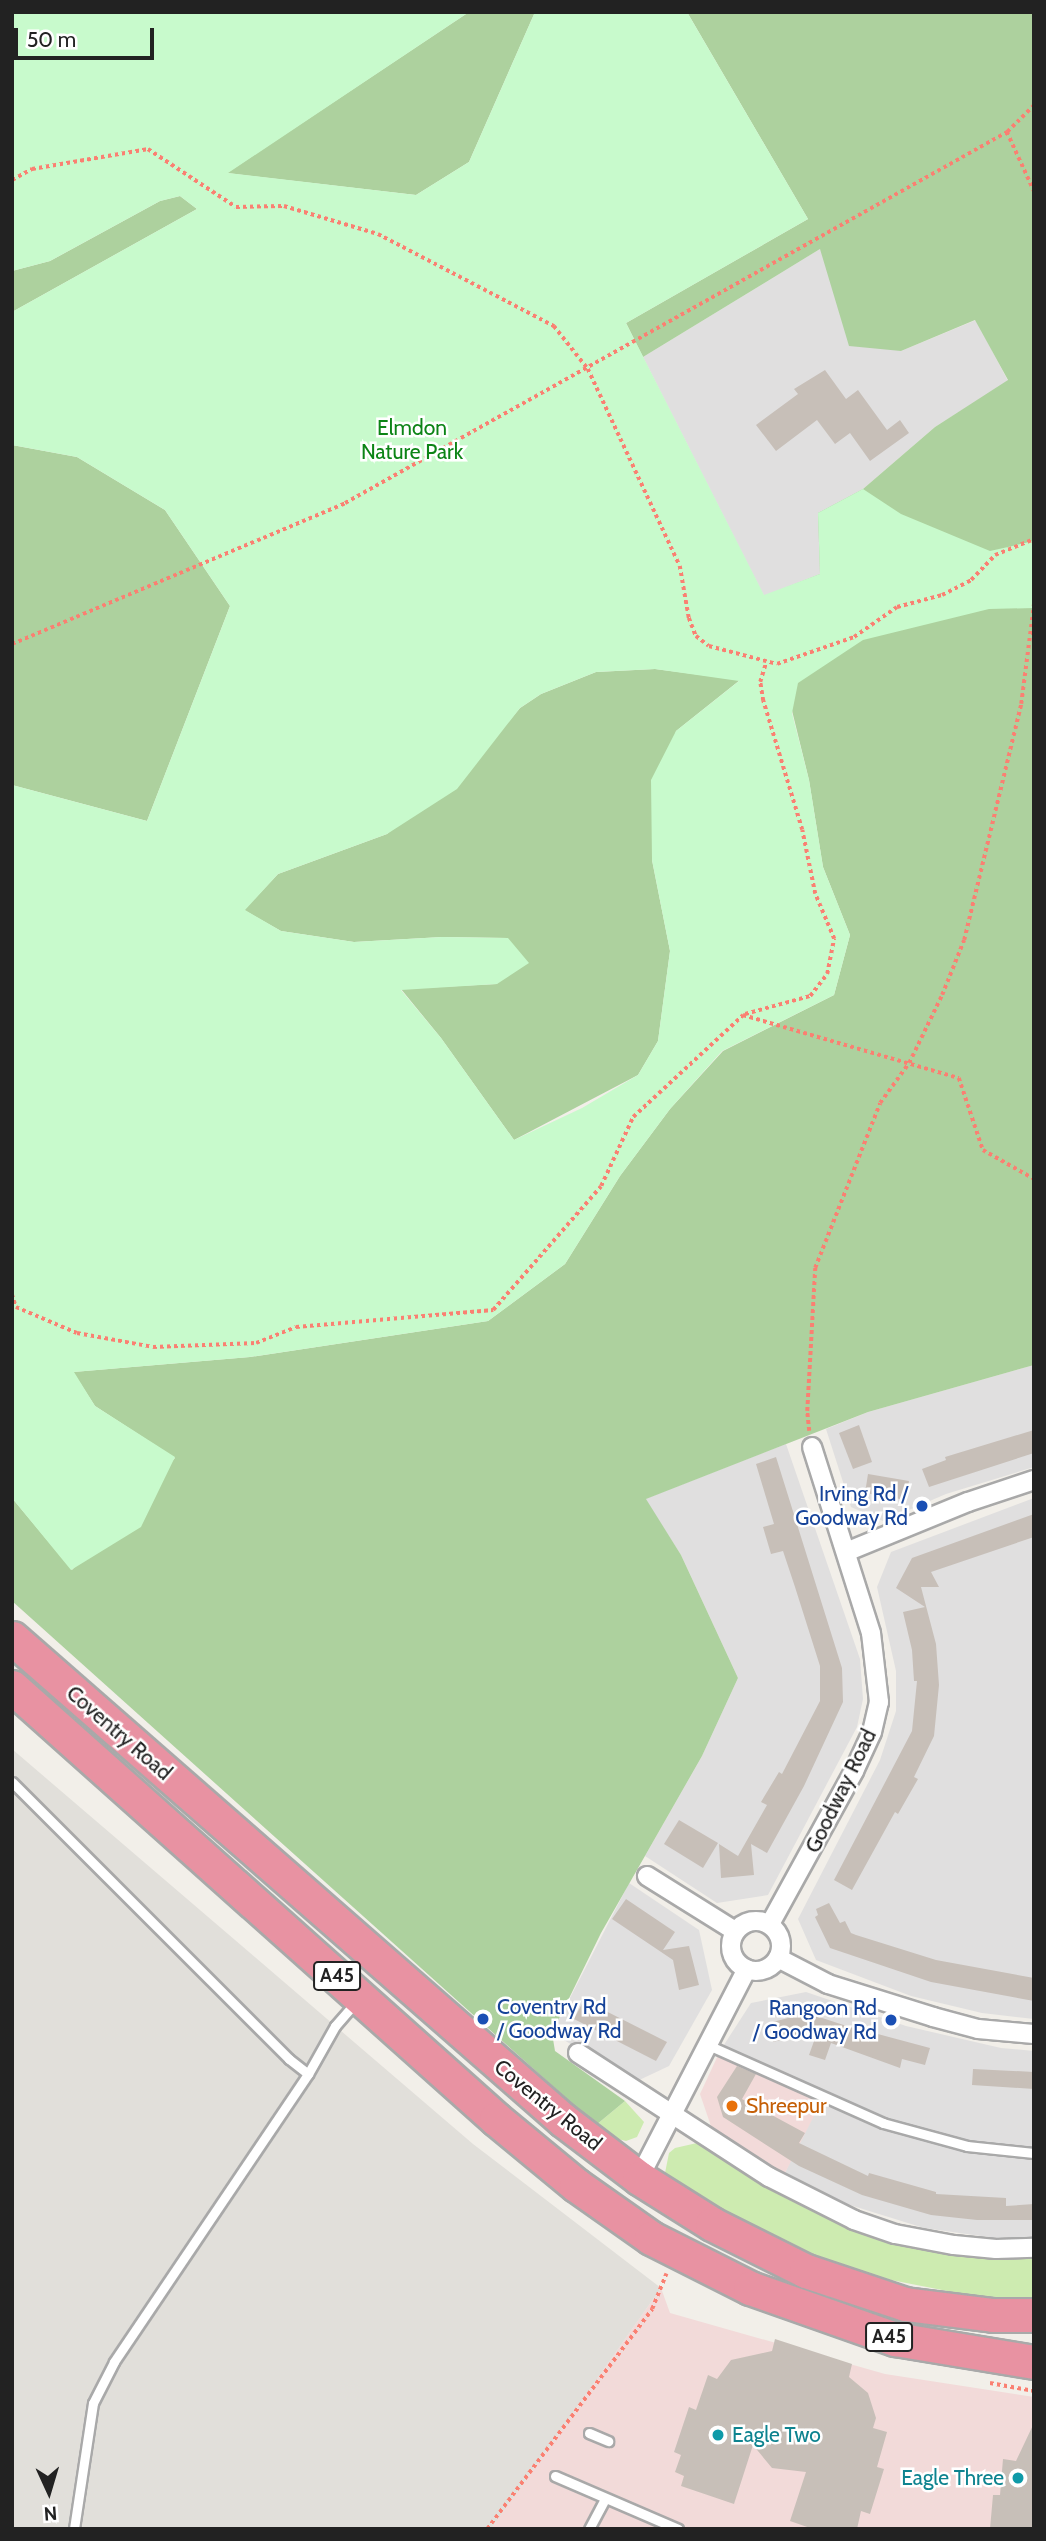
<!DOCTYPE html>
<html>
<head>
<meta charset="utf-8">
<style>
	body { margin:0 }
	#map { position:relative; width:1046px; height:2541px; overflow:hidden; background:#f2efe9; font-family:Cabin,sans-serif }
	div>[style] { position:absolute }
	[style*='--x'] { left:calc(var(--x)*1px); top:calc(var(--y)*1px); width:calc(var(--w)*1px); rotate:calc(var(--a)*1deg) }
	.residential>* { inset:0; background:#e0dfdf }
	.commercial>* { inset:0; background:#f2dad9 }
	.airport>* { inset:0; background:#e1dfda }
	.grass>* { inset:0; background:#cdebb0 }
	.forest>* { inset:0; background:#add19e }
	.park>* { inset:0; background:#c8facc }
	.building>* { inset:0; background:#c7bfb8 }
	.path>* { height:3.5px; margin-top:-1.75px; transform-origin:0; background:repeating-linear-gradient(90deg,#fa8072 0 3.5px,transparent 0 7px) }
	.roads { filter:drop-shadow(2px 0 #a9a9a9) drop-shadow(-2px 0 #a9a9a9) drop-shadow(0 2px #a9a9a9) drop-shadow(0 -2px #a9a9a9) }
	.lane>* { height:9px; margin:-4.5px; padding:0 4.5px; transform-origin:4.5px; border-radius:4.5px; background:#fff }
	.street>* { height:18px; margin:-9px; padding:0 9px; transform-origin:9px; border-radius:9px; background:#fff }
	.street>.ring { margin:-9px; padding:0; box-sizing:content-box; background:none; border:18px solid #fff; border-radius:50% }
	.highway>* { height:33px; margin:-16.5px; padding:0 16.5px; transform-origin:16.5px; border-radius:16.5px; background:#e892a2 }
	.dots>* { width:19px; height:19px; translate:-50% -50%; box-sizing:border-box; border:4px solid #fff; border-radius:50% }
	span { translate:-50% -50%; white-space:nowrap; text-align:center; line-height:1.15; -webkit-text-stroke:5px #fff; paint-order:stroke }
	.shield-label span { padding:2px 5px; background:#fff; border:2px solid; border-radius:5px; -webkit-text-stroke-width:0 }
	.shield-label { font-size:19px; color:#222; font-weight:700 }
	.park-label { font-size:21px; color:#0c8416 }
	.transit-label { font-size:21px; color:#164399 }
	.right { translate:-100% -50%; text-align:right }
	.left { translate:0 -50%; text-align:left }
	.street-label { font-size:21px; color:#222 }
	.food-label { font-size:21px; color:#c56008 }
	.culture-label { font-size:21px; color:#0d838f }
	.frame { position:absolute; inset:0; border:14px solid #222; pointer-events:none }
	.north { position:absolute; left:14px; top:2457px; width:70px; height:70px; -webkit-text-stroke:5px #fff; paint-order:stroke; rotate:176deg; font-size:19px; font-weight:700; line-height:28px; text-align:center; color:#222 }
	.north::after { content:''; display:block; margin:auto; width:24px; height:32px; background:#222; clip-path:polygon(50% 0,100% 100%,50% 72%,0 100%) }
	.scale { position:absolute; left:14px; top:28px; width:140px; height:32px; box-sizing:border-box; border:4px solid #222; border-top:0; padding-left:9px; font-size:21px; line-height:24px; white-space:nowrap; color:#222; -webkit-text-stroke:5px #fff; paint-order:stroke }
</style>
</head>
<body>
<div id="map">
	<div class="residential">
		<i style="clip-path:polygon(820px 249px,901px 351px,976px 320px,1008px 381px,935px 427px,863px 489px,819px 513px,820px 574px,764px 596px,643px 357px)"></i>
		<i style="clip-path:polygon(1034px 1365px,1034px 1467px,946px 1494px,883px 1521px,851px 1507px,826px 1429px,868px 1412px)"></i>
		<i style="clip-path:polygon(786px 1444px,860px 1659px,863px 1699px,857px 1727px,768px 1895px,717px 1903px,645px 1856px,702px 1756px,738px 1678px,681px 1555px,645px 1499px)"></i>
		<i style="clip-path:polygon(1034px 1498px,1034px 2019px,982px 2013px,911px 1996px,816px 1960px,798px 1919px,880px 1760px,896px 1711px,896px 1671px,877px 1587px,891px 1552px)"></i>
		<i style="clip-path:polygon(629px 1883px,699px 1930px,712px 1990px,669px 2066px,635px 2082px,552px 2033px)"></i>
		<i style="clip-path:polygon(806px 1992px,906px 2026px,1001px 2048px,1034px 2051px,1034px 2237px,995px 2238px,924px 2228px,837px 2201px,784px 2175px,791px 2159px,720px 2051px,751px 2003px)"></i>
	</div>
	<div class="commercial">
		<i style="clip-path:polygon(720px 2051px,824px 2096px,784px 2175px,713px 2132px,700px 2094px)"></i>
		<i style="clip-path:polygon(661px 2288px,670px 2313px,885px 2374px,1034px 2397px,1034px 2529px,491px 2529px)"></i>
	</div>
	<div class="airport">
		<i style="clip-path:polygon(12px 1749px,473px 2144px,661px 2288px,491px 2529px,12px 2529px)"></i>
	</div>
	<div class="grass">
		<i style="clip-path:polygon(625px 2101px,644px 2122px,637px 2137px,626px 2141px,614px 2138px,596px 2125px)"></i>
		<i style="clip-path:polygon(697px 2143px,783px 2195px,883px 2238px,953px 2255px,1034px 2256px,1034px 2300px,978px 2297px,891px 2280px,824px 2260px,775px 2239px,725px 2215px,665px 2173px,669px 2153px,675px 2148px)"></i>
	</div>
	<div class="forest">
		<i style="clip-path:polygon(469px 12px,535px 12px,469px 162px,416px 195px,227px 173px)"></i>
		<i style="clip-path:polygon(687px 12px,1034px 12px,1034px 1365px,868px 1412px,646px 1499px,681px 1555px,738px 1678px,702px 1756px,601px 1933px,552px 2033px,555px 2051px,625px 2101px,596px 2125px,12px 1601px,12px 1498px,72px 1570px,175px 1458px,95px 1406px,73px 1372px,250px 1357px,488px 1321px,565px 1264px,620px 1176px,670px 1109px,723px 1051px,834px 995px,850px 935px,823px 867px,809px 780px,764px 596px,820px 574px,818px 513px,863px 489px,935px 427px,1008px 380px,975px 320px,901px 351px,849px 346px,820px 249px,643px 357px,626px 323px,808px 219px)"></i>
		<i style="clip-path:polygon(180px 196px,197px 209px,12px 312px,12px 271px,50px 261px,160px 201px)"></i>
		<i style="clip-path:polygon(12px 445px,77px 457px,165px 510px,230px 606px,147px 821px,12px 785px)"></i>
		<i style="clip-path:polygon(655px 669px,740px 680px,676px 731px,652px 860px,670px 951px,658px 1041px,638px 1075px,514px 1140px,441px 1038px,401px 989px,497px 984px,508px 938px,442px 937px,354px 942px,281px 931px,244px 910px,278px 874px,387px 834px,489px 745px,520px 708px,541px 694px,596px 672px)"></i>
	</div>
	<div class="park">
		<i style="clip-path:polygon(evenodd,12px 12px,469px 12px,228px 173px,416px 195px,469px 162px,535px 12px,687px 12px,808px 219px,626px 323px,764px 595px,820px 574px,818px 513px,863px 489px,901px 514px,990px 551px,1034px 541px,1034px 608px,989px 609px,863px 640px,798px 683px,792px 713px,809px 780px,823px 867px,850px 935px,834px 995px,722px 1051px,670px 1109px,620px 1176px,565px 1264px,488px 1321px,250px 1357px,74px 1372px,95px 1406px,175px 1457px,141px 1527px,71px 1570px,12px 1498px,12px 785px,147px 821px,230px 606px,165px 510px,77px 457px,12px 445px,12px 312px,197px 209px,180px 196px,160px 201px,50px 261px,12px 271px,12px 12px,655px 669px,739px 681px,676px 731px,651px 780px,652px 860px,670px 951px,658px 1041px,638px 1075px,582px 1108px,514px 1140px,441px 1038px,401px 990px,497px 984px,529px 963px,508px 938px,442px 937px,354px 942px,281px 931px,245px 910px,278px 874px,387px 834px,457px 789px,520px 708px,541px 694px,596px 672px,655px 669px)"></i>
	</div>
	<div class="building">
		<i style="clip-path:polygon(825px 370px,846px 399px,858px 390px,887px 430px,900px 420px,909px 433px,870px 461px,850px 433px,835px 444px,817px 420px,776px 451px,756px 425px,798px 394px,794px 389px)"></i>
		<i style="clip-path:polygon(859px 1425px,872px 1462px,853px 1469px,839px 1433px)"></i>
		<i style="clip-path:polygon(1034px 1430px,1034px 1453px,929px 1487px,922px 1469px,946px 1460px,945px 1457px)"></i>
		<i style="clip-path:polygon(776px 1457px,842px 1668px,843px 1702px,804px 1786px,767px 1853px,751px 1844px,754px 1875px,721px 1878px,719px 1844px,738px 1856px,767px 1805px,761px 1802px,779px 1772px,782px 1774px,820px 1701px,820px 1666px,795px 1587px,783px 1551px,771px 1554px,763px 1527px,774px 1524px,756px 1464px)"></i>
		<i style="clip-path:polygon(868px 1474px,909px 1481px,906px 1500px,865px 1493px)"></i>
		<i style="clip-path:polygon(1034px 1514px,1034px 1537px,931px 1572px,939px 1587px,921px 1587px,936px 1644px,939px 1685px,934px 1736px,914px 1777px,918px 1779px,898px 1814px,895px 1812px,852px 1890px,834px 1880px,912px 1731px,917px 1681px,914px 1681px,912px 1650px,903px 1612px,925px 1607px,896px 1588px,912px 1558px)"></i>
		<i style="clip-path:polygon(679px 1820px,718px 1843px,703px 1868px,664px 1844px)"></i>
		<i style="clip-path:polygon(626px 1899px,675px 1932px,663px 1950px,689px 1946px,699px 1985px,679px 1990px,673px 1960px,612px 1919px)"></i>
		<i style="clip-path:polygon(829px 1903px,840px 1923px,845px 1921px,851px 1933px,856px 1935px,936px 1960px,1034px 1978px,1034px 2001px,931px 1982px,830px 1948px,815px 1917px,818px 1915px,816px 1909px)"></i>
		<i style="clip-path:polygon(584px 2000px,667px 2042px,656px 2061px,574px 2019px)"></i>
		<i style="clip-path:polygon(807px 2013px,874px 2035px,874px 2033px,930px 2048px,925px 2065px,902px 2059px,900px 2068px,831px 2043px,825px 2060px,809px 2055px,818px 2030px,773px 2042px,769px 2023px)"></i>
		<i style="clip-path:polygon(737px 2066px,756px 2074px,742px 2099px,805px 2133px,799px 2143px,868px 2176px,869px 2173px,936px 2192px,936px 2194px,1006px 2198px,1006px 2206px,1034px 2204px,1034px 2220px,977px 2220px,931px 2215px,862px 2195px,799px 2166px,723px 2117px,717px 2097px)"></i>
		<i style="clip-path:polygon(973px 2069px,1034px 2072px,1034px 2089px,972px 2085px)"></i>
		<i style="clip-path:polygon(775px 2339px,852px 2364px,849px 2377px,868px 2393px,876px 2418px,873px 2428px,887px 2432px,877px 2467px,884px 2469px,870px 2514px,861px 2511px,857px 2529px,813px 2529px,790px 2521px,806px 2472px,772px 2468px,753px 2445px,734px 2504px,681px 2486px,684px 2476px,675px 2472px,681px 2455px,674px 2452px,689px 2407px,696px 2410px,708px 2375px,717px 2379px,731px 2360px,772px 2351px)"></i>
		<i style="clip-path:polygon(1034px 2423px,1034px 2529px,990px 2529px,993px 2495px,1000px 2495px,1003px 2459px,1016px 2461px)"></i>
	</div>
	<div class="path">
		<i style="--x:1007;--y:132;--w:65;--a:65.4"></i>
		<i style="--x:12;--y:180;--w:23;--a:-29"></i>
		<i style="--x:32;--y:169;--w:118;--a:-9.8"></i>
		<i style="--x:148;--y:149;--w:105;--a:33.4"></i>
		<i style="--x:236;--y:207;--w:48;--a:-1.2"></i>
		<i style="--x:284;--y:206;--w:98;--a:16.6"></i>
		<i style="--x:378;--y:234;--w:199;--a:27.6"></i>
		<i style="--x:554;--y:326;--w:55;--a:51.7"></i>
		<i style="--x:588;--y:369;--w:217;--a:65"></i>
		<i style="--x:680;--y:566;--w:53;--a:80.2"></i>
		<i style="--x:689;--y:618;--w:19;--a:69"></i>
		<i style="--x:696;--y:636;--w:16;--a:38"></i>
		<i style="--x:709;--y:646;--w:70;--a:14.8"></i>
		<i style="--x:777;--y:664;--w:82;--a:-19.3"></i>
		<i style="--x:854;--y:637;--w:52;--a:-34.9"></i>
		<i style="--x:897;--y:607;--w:47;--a:-14.9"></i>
		<i style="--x:942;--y:595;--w:33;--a:-27"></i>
		<i style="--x:971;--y:580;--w:35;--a:-46"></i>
		<i style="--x:995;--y:555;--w:42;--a:-22.3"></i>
		<i style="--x:12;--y:644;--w:362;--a:-22.9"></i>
		<i style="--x:345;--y:503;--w:759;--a:-29.27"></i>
		<i style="--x:1007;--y:132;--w:38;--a:-45"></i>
		<i style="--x:745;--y:1014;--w:67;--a:-15.5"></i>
		<i style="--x:810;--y:996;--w:28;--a:-52"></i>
		<i style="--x:827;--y:974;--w:36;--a:-79"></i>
		<i style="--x:834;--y:939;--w:49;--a:-112.9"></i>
		<i style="--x:815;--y:894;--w:65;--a:-101.5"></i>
		<i style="--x:802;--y:830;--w:135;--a:-106.8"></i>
		<i style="--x:763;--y:701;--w:19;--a:-99"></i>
		<i style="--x:760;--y:682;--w:21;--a:-73"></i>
		<i style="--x:12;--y:1294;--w:14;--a:73"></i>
		<i style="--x:16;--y:1307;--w:66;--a:23.1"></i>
		<i style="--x:77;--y:1333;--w:77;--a:10.4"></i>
		<i style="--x:153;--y:1347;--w:103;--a:-2.2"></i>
		<i style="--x:256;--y:1343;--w:43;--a:-21.8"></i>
		<i style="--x:296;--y:1327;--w:198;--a:-4.9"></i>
		<i style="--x:493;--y:1310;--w:164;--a:-48.9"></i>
		<i style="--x:601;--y:1186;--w:76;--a:-65.1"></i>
		<i style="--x:633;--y:1117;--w:150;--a:-42.8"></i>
		<i style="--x:743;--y:1015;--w:225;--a:16.3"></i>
		<i style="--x:959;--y:1078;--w:76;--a:71.6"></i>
		<i style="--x:983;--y:1150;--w:59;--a:29.6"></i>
		<i style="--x:809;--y:1431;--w:20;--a:-96"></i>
		<i style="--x:807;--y:1411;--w:143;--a:-86.8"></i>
		<i style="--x:815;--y:1268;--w:177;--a:-68.5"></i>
		<i style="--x:880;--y:1103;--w:49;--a:-54.1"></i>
		<i style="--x:909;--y:1063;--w:76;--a:-64.1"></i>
		<i style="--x:942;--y:995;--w:59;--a:-68.2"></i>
		<i style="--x:964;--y:940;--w:243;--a:-76.4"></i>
		<i style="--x:1021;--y:704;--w:102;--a:-82.7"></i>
		<i style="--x:990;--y:2383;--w:45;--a:10.3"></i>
		<i style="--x:487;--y:2529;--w:275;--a:-53.1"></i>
		<i style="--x:652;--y:2309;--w:38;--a:-68"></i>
	</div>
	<div class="roads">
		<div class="lane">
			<i style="--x:12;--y:1782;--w:392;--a:45"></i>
			<i style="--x:289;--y:2059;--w:24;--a:38"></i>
			<i style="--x:308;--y:2074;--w:347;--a:124"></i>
			<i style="--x:114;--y:2362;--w:46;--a:117.1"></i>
			<i style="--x:93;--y:2403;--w:127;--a:98.6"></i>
			<i style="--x:708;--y:2045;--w:192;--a:24"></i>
			<i style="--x:883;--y:2123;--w:87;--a:15.3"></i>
			<i style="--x:967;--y:2146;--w:67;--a:6"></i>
			<i style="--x:308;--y:2074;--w:55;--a:-60.6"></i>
			<i style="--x:335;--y:2026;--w:30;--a:-49"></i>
			<i style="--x:589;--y:2433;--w:21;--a:23"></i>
			<i style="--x:555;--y:2476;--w:134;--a:23.3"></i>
			<i style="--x:589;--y:2529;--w:34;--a:-62"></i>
		</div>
		<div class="street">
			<i style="--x:846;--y:1552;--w:132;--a:-22.3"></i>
			<i style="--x:968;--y:1502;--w:70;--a:-18.4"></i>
			<i style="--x:647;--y:1876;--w:104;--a:32"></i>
			<i class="ring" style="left:731px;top:1921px;width:32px;height:32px"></i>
			<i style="--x:770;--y:1924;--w:175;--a:-61.2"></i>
			<i style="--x:854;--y:1771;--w:43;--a:-65.2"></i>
			<i style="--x:872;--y:1732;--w:31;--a:-77"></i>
			<i style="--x:879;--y:1702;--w:69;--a:-96.6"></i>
			<i style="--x:871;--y:1633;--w:195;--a:-107.6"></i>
			<i style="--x:778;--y:1958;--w:56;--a:27.5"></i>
			<i style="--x:828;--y:1984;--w:110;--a:17.4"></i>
			<i style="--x:933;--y:2017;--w:47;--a:14.9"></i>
			<i style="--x:978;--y:2029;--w:56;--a:5.1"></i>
			<i style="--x:578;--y:2053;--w:228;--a:33"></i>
			<i style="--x:769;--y:2177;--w:95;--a:26.8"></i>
			<i style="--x:854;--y:2220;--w:43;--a:18.9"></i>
			<i style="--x:895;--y:2234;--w:60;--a:10.6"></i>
			<i style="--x:954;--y:2245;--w:42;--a:5.4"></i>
			<i style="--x:996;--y:2249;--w:38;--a:-2"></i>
			<i style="--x:639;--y:2178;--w:235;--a:-62.7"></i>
		</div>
		<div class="highway">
			<i style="--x:12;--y:1638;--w:732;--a:41.18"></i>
			<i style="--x:563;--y:2120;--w:96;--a:37.3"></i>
			<i style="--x:639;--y:2178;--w:86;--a:32.2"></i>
			<i style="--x:712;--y:2224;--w:105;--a:26.6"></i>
			<i style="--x:806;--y:2271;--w:104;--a:18.4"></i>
			<i style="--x:905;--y:2304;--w:89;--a:7.1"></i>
			<i style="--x:993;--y:2315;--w:41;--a:0"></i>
			<i style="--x:12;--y:1687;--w:649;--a:41.75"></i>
			<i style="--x:496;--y:2119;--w:104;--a:39.5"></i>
			<i style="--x:576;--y:2185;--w:92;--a:35.2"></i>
			<i style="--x:651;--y:2238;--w:111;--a:26.8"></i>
			<i style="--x:750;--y:2288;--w:154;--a:19.4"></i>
			<i style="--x:895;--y:2339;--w:141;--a:9.4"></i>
		</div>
	</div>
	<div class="dots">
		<i style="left:922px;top:1506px;background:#1a4fb4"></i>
		<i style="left:483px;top:2019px;background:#1a4fb4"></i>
		<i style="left:891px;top:2020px;background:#1a4fb4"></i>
		<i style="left:732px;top:2106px;background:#e8710a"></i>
		<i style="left:718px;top:2435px;background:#0f9aa8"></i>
		<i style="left:1018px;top:2478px;background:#0f9aa8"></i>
	</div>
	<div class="shield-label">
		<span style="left:337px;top:1976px">A45</span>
		<span style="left:889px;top:2337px">A45</span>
	</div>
	<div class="park-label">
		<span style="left:412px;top:440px">Elmdon<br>Nature Park</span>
	</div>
	<div class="transit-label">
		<span class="right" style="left:908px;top:1506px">Irving Rd /<br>Goodway Rd</span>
		<span class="left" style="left:497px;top:2019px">Coventry Rd<br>/ Goodway Rd</span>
		<span class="right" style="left:877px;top:2020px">Rangoon Rd<br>/ Goodway Rd</span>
	</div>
	<div class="street-label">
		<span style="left:119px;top:1733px;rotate:41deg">Coventry Road</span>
		<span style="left:841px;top:1791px;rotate:-64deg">Goodway Road</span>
		<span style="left:548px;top:2105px;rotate:39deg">Coventry Road</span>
	</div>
	<div class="food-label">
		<span class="left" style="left:746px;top:2106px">Shreepur</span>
	</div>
	<div class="culture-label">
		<span class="left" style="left:732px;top:2435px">Eagle Two</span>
		<span class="right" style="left:1004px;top:2478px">Eagle Three</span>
	</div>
	<div class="frame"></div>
	<div class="north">N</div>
	<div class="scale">50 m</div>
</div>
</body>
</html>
